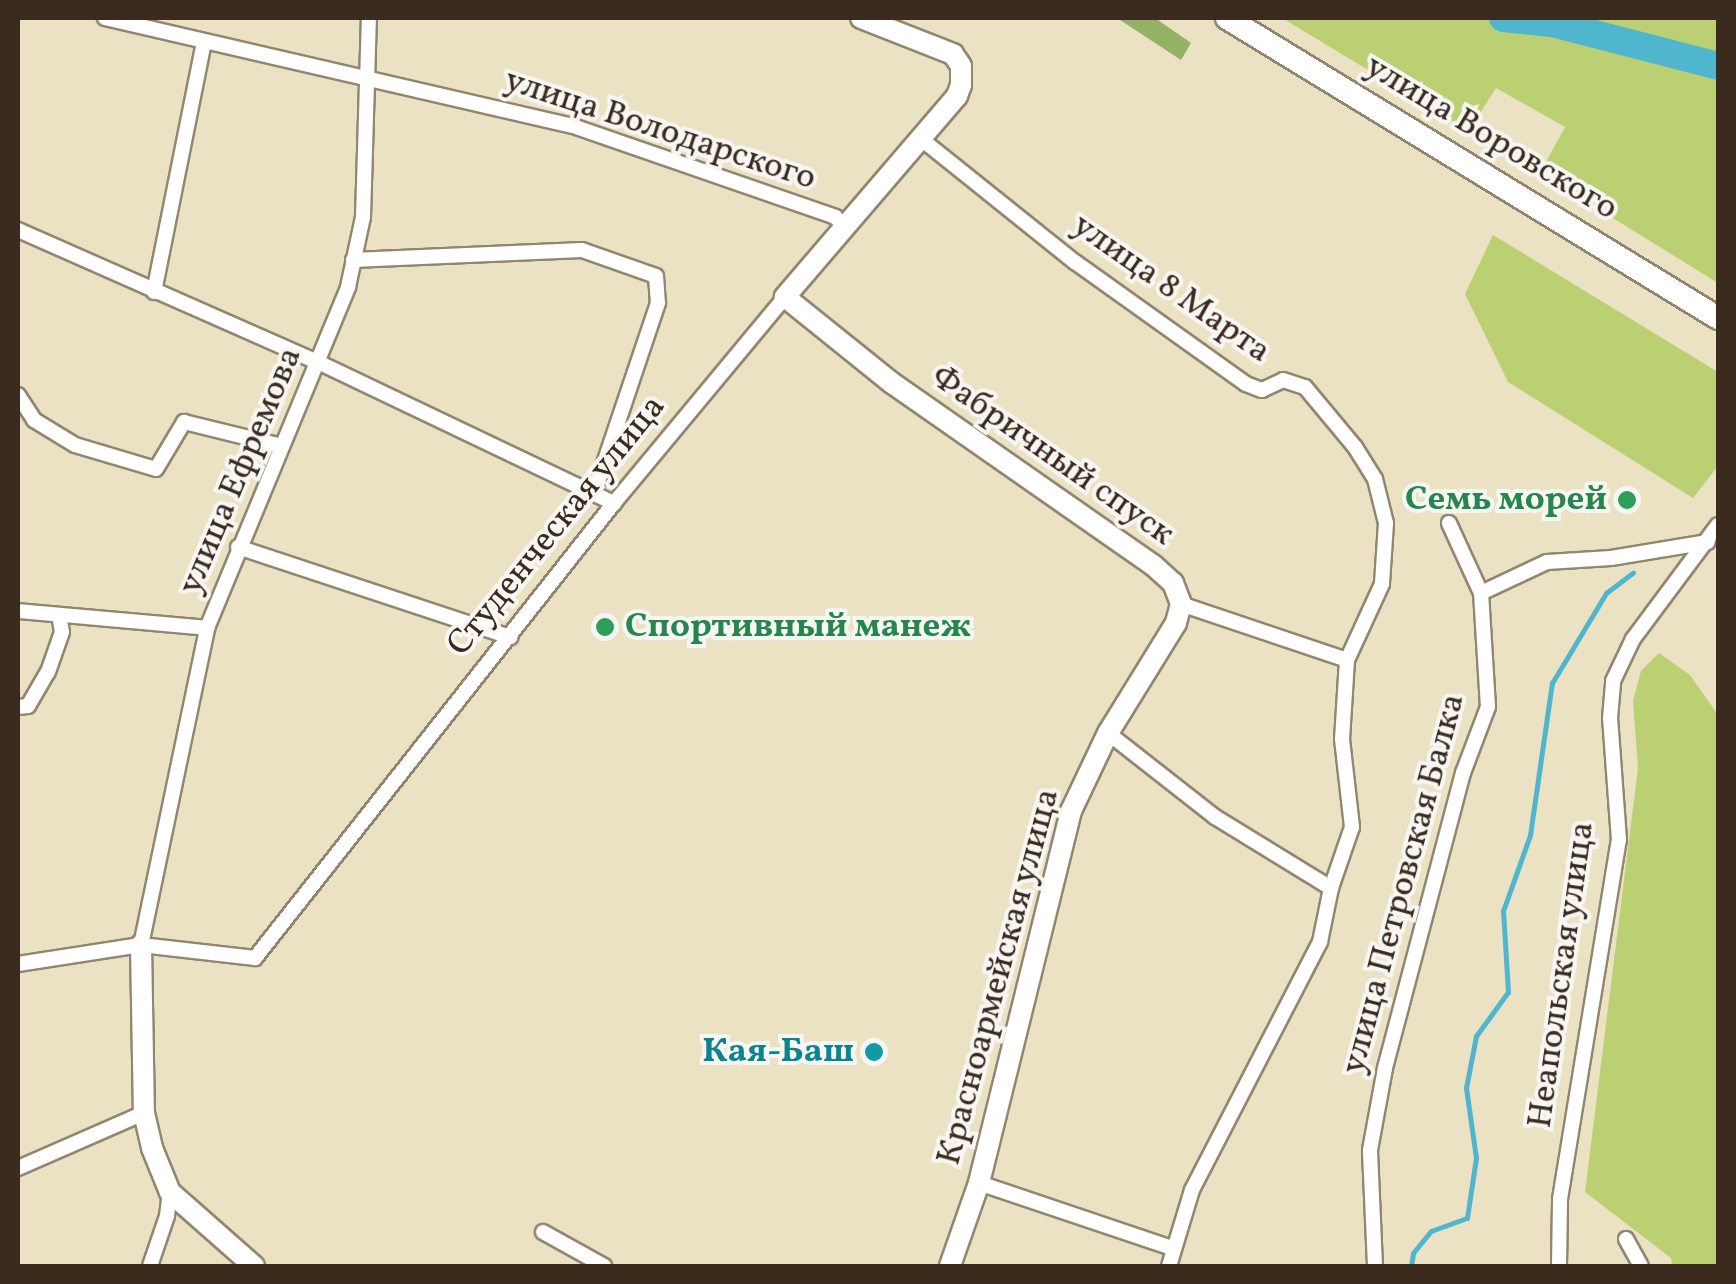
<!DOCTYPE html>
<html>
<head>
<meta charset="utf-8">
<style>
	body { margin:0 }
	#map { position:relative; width:1736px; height:1284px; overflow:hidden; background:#ebe2c3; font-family:Vollkorn,serif }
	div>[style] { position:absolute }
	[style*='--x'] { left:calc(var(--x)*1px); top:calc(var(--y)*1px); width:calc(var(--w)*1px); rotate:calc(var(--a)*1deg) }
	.green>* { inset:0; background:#bbd073 }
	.forest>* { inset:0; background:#94b265 }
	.stream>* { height:5px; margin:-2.5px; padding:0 2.5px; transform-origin:2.5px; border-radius:2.5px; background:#50b6ce }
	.river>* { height:28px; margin:-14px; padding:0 14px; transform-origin:14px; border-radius:14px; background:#50b6ce }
	.roads { filter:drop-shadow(2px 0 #938670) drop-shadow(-2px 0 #938670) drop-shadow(0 2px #938670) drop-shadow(0 -2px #938670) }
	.street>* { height:14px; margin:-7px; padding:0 7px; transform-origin:7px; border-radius:7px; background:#fff }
	.secondary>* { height:20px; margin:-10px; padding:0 10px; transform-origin:10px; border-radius:10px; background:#fff }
	.primary>* { height:22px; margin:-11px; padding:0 11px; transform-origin:11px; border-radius:11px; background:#fff }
	.dots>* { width:28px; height:28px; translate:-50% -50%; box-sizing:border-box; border:5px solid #f6f6f2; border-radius:50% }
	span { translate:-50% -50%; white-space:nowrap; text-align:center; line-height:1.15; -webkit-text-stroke:8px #f6f6f2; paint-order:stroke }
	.street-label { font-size:35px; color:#3b2a1e }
	.leisure-label { font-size:35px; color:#27864d; font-weight:700 }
	.right { translate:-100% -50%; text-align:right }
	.left { translate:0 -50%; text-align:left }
	.culture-label { font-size:35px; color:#0d838f; font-weight:700 }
	.frame { position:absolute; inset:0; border:20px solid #3b2a1e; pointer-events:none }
</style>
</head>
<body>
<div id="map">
	<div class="green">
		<i style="clip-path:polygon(1282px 18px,1718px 18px,1718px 283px,1540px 173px,1565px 127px,1496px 88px,1469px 131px)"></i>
		<i style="clip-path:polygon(1493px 235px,1718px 372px,1718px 466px,1693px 498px,1508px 382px,1465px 294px)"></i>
		<i style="clip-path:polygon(1659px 653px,1690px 675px,1718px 715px,1718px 1266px,1672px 1266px,1671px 1258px,1585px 1192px,1638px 768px,1633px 701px,1641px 671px)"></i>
	</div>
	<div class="forest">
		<i style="clip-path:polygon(1117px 18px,1155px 18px,1191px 43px,1181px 60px)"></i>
	</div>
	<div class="stream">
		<i style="--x:1411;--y:1266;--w:13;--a:-81"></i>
		<i style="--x:1413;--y:1253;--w:28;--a:-51"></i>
		<i style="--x:1431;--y:1231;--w:38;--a:-20"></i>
		<i style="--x:1467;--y:1218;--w:61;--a:-81.5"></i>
		<i style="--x:1476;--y:1158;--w:71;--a:-98.1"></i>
		<i style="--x:1466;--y:1088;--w:53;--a:-79.1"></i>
		<i style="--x:1476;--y:1036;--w:54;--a:-54"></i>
		<i style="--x:1508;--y:992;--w:81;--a:-93.5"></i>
		<i style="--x:1503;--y:911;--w:81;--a:-70.4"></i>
		<i style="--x:1530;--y:835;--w:154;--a:-81.8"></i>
		<i style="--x:1552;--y:683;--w:105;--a:-59"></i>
		<i style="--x:1606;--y:593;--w:34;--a:-37"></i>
	</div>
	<div class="river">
		<i style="--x:1503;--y:18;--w:49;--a:5.8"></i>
		<i style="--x:1552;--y:23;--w:171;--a:14.5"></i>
	</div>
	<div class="roads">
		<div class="street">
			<i style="--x:105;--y:18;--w:477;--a:13"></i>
			<i style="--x:570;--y:125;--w:281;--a:19.1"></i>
			<i style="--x:835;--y:217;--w:12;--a:42"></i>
			<i style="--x:920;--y:138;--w:198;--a:38.7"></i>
			<i style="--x:1075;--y:262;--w:210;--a:35.5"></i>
			<i style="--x:1246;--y:384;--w:17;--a:21"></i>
			<i style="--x:1262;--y:390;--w:23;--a:-25"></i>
			<i style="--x:1283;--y:380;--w:23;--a:18"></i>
			<i style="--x:1305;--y:387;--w:78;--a:50.2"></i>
			<i style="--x:1355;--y:447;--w:38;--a:58"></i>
			<i style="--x:1375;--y:479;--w:45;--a:76"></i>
			<i style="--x:1386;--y:523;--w:61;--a:93.8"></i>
			<i style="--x:1382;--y:584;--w:84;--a:114.7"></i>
			<i style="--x:1347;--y:660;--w:79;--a:93.6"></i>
			<i style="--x:1342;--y:739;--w:89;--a:83.5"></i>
			<i style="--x:1352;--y:827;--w:65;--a:109"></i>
			<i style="--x:1331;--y:888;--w:55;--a:101.5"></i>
			<i style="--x:1320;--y:942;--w:279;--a:117.3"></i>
			<i style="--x:1192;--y:1190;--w:79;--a:106.8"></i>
			<i style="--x:18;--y:230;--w:330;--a:23.8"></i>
			<i style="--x:320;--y:363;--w:326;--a:25.5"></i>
			<i style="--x:353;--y:260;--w:229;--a:-2.5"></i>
			<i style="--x:582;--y:250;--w:78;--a:19.4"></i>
			<i style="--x:656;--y:276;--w:27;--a:86"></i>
			<i style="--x:658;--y:303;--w:200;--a:108.6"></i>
			<i style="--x:154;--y:292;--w:255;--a:-78.7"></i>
			<i style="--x:18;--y:395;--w:30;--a:57"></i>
			<i style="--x:34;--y:420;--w:48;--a:31.4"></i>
			<i style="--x:75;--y:445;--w:84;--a:16.5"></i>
			<i style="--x:156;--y:469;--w:55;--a:-59.2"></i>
			<i style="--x:184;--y:422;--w:101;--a:13.8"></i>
			<i style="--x:238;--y:547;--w:287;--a:18.3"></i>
			<i style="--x:1481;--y:593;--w:73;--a:-25.2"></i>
			<i style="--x:1547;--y:562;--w:64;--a:-3.6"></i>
			<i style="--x:1611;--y:558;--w:98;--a:-9.4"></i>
			<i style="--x:1181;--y:604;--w:175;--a:18.6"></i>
			<i style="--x:18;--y:611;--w:190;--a:5.1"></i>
			<i style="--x:18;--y:707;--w:10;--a:-6"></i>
			<i style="--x:28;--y:706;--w:39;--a:-60"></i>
			<i style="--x:48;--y:672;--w:42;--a:-70.7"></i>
			<i style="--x:62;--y:632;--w:17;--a:-100"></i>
			<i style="--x:1108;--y:733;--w:136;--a:38.1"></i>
			<i style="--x:1215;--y:817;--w:136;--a:31.5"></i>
			<i style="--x:141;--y:945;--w:324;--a:-78.2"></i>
			<i style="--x:207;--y:628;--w:369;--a:-67.5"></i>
			<i style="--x:348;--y:287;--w:72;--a:-77.9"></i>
			<i style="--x:363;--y:217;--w:199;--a:-88.3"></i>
			<i style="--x:18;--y:964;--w:124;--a:-8.8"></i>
			<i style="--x:141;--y:945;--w:115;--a:6.5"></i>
			<i style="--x:255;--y:958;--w:580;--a:-51.73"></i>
			<i style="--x:614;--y:503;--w:268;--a:-50.3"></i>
			<i style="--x:18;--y:1168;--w:137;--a:-23.6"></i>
			<i style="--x:979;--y:1183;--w:204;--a:18.6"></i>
			<i style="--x:543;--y:1232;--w:70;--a:29.1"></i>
			<i style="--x:1626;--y:1239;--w:31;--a:61"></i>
			<i style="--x:150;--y:1266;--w:53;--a:-71.2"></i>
			<i style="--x:167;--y:1216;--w:24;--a:-83"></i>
			<i style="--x:1375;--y:1266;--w:116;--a:-92.5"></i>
			<i style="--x:1370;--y:1150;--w:83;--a:-79.6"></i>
			<i style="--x:1385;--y:1068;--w:305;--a:-75.2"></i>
			<i style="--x:1463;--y:773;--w:71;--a:-69.3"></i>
			<i style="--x:1488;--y:707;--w:114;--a:-93.5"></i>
			<i style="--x:1481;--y:593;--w:77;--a:-114.6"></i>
			<i style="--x:1559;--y:1266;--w:67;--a:-89.1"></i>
			<i style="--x:1560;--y:1199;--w:364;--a:-80.7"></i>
			<i style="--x:1619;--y:840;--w:122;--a:-94.2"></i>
			<i style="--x:1610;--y:718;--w:37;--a:-85"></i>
			<i style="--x:1613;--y:681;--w:47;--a:-64.5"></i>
			<i style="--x:1633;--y:639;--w:142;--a:-53.3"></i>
		</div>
		<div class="secondary">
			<i style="--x:861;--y:18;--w:99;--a:21.4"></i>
			<i style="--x:953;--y:54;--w:14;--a:56"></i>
			<i style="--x:961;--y:66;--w:19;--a:90"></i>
			<i style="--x:961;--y:85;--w:12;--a:110"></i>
			<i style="--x:957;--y:96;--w:265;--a:130.6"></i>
			<i style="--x:785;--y:297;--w:137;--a:38.8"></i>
			<i style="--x:892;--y:383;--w:318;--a:34.9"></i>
			<i style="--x:1153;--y:565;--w:27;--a:42"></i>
			<i style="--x:1173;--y:583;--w:22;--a:69"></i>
			<i style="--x:1181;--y:604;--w:20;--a:105"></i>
			<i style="--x:1176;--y:623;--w:129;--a:121.7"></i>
			<i style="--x:1108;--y:733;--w:86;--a:115.4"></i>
			<i style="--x:1071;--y:811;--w:383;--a:103.9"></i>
			<i style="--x:979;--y:1183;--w:88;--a:109.3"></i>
			<i style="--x:141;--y:945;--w:168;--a:89"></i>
			<i style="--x:144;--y:1113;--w:36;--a:77"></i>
			<i style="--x:152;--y:1148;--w:48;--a:67.8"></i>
			<i style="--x:170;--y:1192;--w:112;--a:41.4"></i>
		</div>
		<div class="primary">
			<i style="--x:1227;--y:18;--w:575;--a:31.42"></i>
		</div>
	</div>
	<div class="dots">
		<i style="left:1627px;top:500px;background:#2e9e5b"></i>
		<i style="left:605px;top:627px;background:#2e9e5b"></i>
		<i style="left:874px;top:1052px;background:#0f9aa8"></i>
	</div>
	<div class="street-label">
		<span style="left:660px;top:130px;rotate:18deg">улица Володарского</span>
		<span style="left:1491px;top:138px;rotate:31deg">улица Воровского</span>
		<span style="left:1171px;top:289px;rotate:35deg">улица 8 Марта</span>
		<span style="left:1052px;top:456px;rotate:35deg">Фабричный спуск</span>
		<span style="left:241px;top:471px;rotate:-67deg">улица Ефремова</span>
		<span style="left:557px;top:526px;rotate:-51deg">Студенческая улица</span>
		<span style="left:1404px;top:884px;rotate:-75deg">улица Петровская Балка</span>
		<span style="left:1562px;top:975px;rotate:-82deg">Неапольская улица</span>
		<span style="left:999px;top:977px;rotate:-75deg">Красноармейская улица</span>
	</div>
	<div class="leisure-label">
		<span class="right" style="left:1607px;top:500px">Семь морей</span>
		<span class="left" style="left:625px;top:627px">Спортивный манеж</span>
	</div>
	<div class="culture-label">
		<span class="right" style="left:854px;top:1052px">Кая-Баш</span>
	</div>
	<div class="frame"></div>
</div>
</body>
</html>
